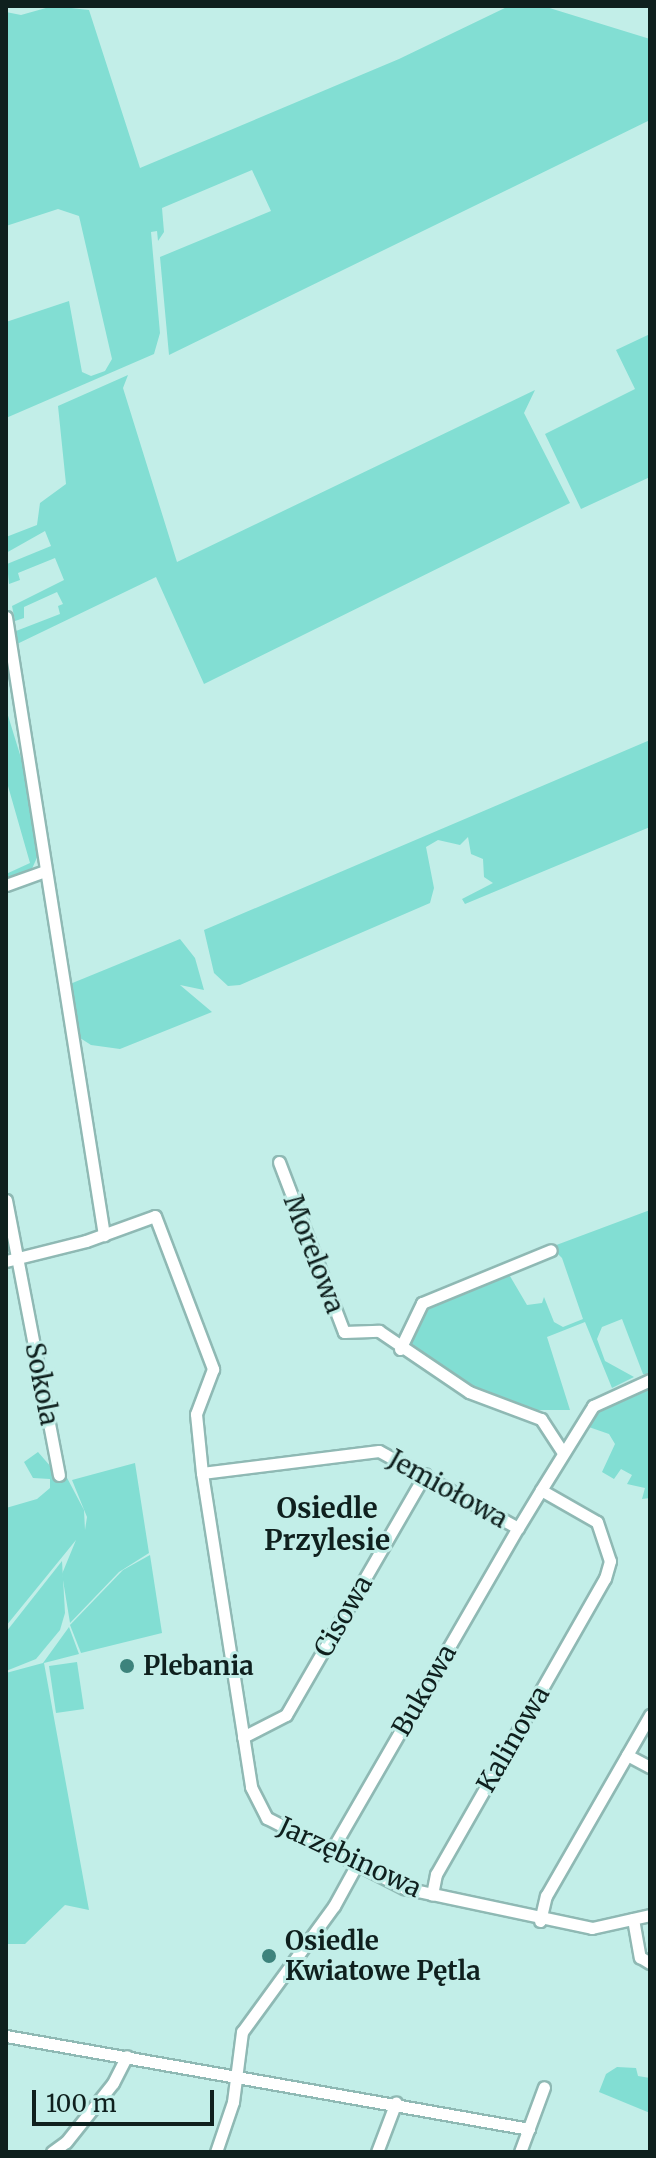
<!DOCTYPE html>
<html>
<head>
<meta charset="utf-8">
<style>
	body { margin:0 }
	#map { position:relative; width:656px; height:2158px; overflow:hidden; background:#c2eee8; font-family:Merriweather,serif }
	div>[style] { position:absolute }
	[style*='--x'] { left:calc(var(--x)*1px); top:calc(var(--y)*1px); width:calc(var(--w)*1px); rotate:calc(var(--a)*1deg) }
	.green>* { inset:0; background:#82ded3 }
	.roads { filter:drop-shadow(2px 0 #8fb9b4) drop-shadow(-2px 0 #8fb9b4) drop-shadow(0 2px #8fb9b4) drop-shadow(0 -2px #8fb9b4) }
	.minor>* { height:11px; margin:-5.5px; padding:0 5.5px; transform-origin:5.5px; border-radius:5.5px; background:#fff }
	.dots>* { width:22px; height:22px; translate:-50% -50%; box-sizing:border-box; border:4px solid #c2eee8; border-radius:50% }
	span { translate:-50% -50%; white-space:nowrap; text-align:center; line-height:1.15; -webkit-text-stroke:6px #c2eee8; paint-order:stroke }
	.street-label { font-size:26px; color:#0f201e }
	.poi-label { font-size:26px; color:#0f201e; font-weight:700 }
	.left { translate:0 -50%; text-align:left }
	.neighbourhood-label { font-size:28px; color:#0f201e; font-weight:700 }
	.frame { position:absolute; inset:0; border:8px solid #0f201e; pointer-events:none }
	.scale { position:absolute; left:32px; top:2090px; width:182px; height:36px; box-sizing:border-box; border:4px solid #0f201e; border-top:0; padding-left:10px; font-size:24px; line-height:28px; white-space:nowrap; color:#0f201e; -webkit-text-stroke:6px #c2eee8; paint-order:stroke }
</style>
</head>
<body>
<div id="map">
	<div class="green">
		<i style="clip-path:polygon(53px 6px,89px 10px,140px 168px,399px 59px,509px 6px,543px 6px,650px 39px,650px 120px,169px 355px,160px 257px,271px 211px,252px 170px,162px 208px,164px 232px,158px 241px,157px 231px,151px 232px,160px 333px,154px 354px,6px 418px,6px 322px,69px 301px,82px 372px,91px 376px,105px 371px,112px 359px,79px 216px,58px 209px,6px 226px,6px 12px,21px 15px)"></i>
		<i style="clip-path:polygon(650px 334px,650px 477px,581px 509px,545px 434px,635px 389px,616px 350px)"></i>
		<i style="clip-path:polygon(128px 375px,123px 388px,177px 562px,535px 390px,524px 413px,570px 503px,204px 684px,156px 577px,17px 644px,16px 631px,60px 614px,58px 606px,63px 604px,57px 592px,24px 607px,24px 618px,15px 621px,12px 606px,64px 580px,55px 558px,18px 573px,20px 580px,9px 584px,7px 564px,51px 546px,45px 531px,6px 553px,6px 537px,37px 525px,40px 503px,66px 484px,58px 406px)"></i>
		<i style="clip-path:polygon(6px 709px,25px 771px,39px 853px,31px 871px,6px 882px,6px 874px,30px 863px,6px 779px)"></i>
		<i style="clip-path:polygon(650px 740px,650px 827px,465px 904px,462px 899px,493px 883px,484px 877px,483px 859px,471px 854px,468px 837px,460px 845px,438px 840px,426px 847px,434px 888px,430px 903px,240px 985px,228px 986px,214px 973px,204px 930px)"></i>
		<i style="clip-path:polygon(180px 939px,195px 958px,204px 990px,180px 985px,212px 1012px,120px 1049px,91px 1045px,77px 1036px,70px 984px)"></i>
		<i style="clip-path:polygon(650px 1210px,650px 1375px,643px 1374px,622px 1319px,602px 1327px,597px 1339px,605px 1361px,634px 1377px,612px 1388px,585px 1322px,547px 1337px,570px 1410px,530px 1410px,475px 1390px,415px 1358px,407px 1344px,426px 1306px,507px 1271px,527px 1305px,542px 1303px,544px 1297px,554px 1322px,563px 1327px,583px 1319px,562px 1258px,551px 1247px)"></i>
		<i style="clip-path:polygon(650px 1384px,650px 1498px,642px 1499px,645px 1488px,627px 1484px,632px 1475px,621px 1469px,614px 1479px,602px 1472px,615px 1444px,609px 1434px,583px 1425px,602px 1405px)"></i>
		<i style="clip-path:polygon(38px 1452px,58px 1475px,65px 1474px,84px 1510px,85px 1530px,87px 1517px,72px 1480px,135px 1463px,149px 1553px,119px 1572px,70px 1623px,62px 1574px,76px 1540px,6px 1626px,6px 1508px,37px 1499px,50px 1488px,50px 1479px,33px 1478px,24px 1462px)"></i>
		<i style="clip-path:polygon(150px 1555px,162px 1633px,81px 1653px,70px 1625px,123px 1570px)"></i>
		<i style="clip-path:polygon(62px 1561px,65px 1613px,60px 1630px,36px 1659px,6px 1671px,6px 1632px)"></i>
		<i style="clip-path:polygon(69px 1627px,79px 1654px,44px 1663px,89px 1910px,65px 1905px,25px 1944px,6px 1944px,6px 1673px,43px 1663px)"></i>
		<i style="clip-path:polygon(77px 1662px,84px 1709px,56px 1713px,49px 1666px)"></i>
		<i style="clip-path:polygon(617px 2067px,636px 2068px,638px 2076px,650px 2078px,650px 2113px,599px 2092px,606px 2074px)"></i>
	</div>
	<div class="roads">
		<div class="minor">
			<i style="--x:6;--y:617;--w:626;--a:80.99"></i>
			<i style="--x:6;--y:885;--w:41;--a:-19.7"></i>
			<i style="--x:279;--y:1162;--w:182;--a:69.1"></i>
			<i style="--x:344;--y:1332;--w:35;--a:-2"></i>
			<i style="--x:379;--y:1331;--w:109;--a:34.1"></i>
			<i style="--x:469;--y:1392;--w:77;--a:20.6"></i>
			<i style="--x:541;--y:1419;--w:38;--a:57"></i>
			<i style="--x:6;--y:1200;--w:280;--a:79.1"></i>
			<i style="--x:6;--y:1261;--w:82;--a:-14"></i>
			<i style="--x:86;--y:1241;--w:73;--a:-19.9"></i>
			<i style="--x:155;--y:1216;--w:164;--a:69.2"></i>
			<i style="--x:213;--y:1369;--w:48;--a:110.7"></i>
			<i style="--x:196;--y:1414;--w:59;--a:84.2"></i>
			<i style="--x:202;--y:1473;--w:318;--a:81.1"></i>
			<i style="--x:251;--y:1787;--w:35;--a:63"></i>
			<i style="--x:267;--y:1818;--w:154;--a:27.1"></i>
			<i style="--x:404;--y:1888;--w:192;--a:12"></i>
			<i style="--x:592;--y:1928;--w:59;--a:-12.6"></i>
			<i style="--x:400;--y:1349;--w:51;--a:-64.4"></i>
			<i style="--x:422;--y:1303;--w:139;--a:-22.3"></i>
			<i style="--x:202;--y:1473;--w:178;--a:-7.1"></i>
			<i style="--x:379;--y:1451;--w:159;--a:29"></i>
			<i style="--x:518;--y:1528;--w:44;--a:-58.8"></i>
			<i style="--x:541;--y:1490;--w:64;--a:29.7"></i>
			<i style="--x:597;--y:1522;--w:41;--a:71.6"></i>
			<i style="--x:610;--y:1561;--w:18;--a:106"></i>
			<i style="--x:605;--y:1578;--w:341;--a:119.7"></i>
			<i style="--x:436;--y:1874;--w:21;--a:101"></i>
			<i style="--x:541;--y:1490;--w:99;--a:-58.2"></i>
			<i style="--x:593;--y:1406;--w:63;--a:-24.5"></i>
			<i style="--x:243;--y:1737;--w:48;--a:-27.1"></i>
			<i style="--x:286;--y:1715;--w:278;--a:-60"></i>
			<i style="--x:627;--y:1755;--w:26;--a:28"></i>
			<i style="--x:330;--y:1853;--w:375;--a:-60"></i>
			<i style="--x:633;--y:1919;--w:39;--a:80"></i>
			<i style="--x:640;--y:1957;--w:12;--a:31"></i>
			<i style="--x:540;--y:1921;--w:26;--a:-77"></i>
			<i style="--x:546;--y:1896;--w:209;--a:-60.1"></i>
			<i style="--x:6;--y:2036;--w:531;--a:10.08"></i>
			<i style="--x:52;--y:2152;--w:17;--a:-36"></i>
			<i style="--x:66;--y:2142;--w:75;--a:-51.5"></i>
			<i style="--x:113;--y:2083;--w:30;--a:-63"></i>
			<i style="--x:216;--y:2152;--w:53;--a:-71.2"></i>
			<i style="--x:233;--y:2102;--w:71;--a:-82.7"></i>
			<i style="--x:242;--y:2032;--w:156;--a:-53.9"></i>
			<i style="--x:334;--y:1906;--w:46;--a:-61.2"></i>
			<i style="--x:377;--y:2152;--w:53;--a:-69.2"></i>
			<i style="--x:520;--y:2152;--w:69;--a:-69.7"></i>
		</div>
	</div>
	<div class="dots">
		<i style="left:127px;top:1666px;background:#3d837c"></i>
		<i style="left:269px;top:1956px;background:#3d837c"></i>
	</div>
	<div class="street-label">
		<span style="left:314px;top:1254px;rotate:69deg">Morelowa</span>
		<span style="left:42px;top:1384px;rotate:79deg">Sokola</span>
		<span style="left:448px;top:1489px;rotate:29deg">Jemiołowa</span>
		<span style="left:343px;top:1616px;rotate:-60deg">Cisowa</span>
		<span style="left:424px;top:1690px;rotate:-60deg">Bukowa</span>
		<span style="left:513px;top:1739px;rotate:-60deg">Kalinowa</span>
		<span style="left:350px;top:1857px;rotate:25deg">Jarzębinowa</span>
	</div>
	<div class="poi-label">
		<span class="left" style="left:143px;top:1666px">Plebania</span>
		<span class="left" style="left:285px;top:1956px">Osiedle<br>Kwiatowe Pętla</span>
	</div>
	<div class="neighbourhood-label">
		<span style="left:327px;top:1524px">Osiedle<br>Przylesie</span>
	</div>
	<div class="frame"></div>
	<div class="scale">100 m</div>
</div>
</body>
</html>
